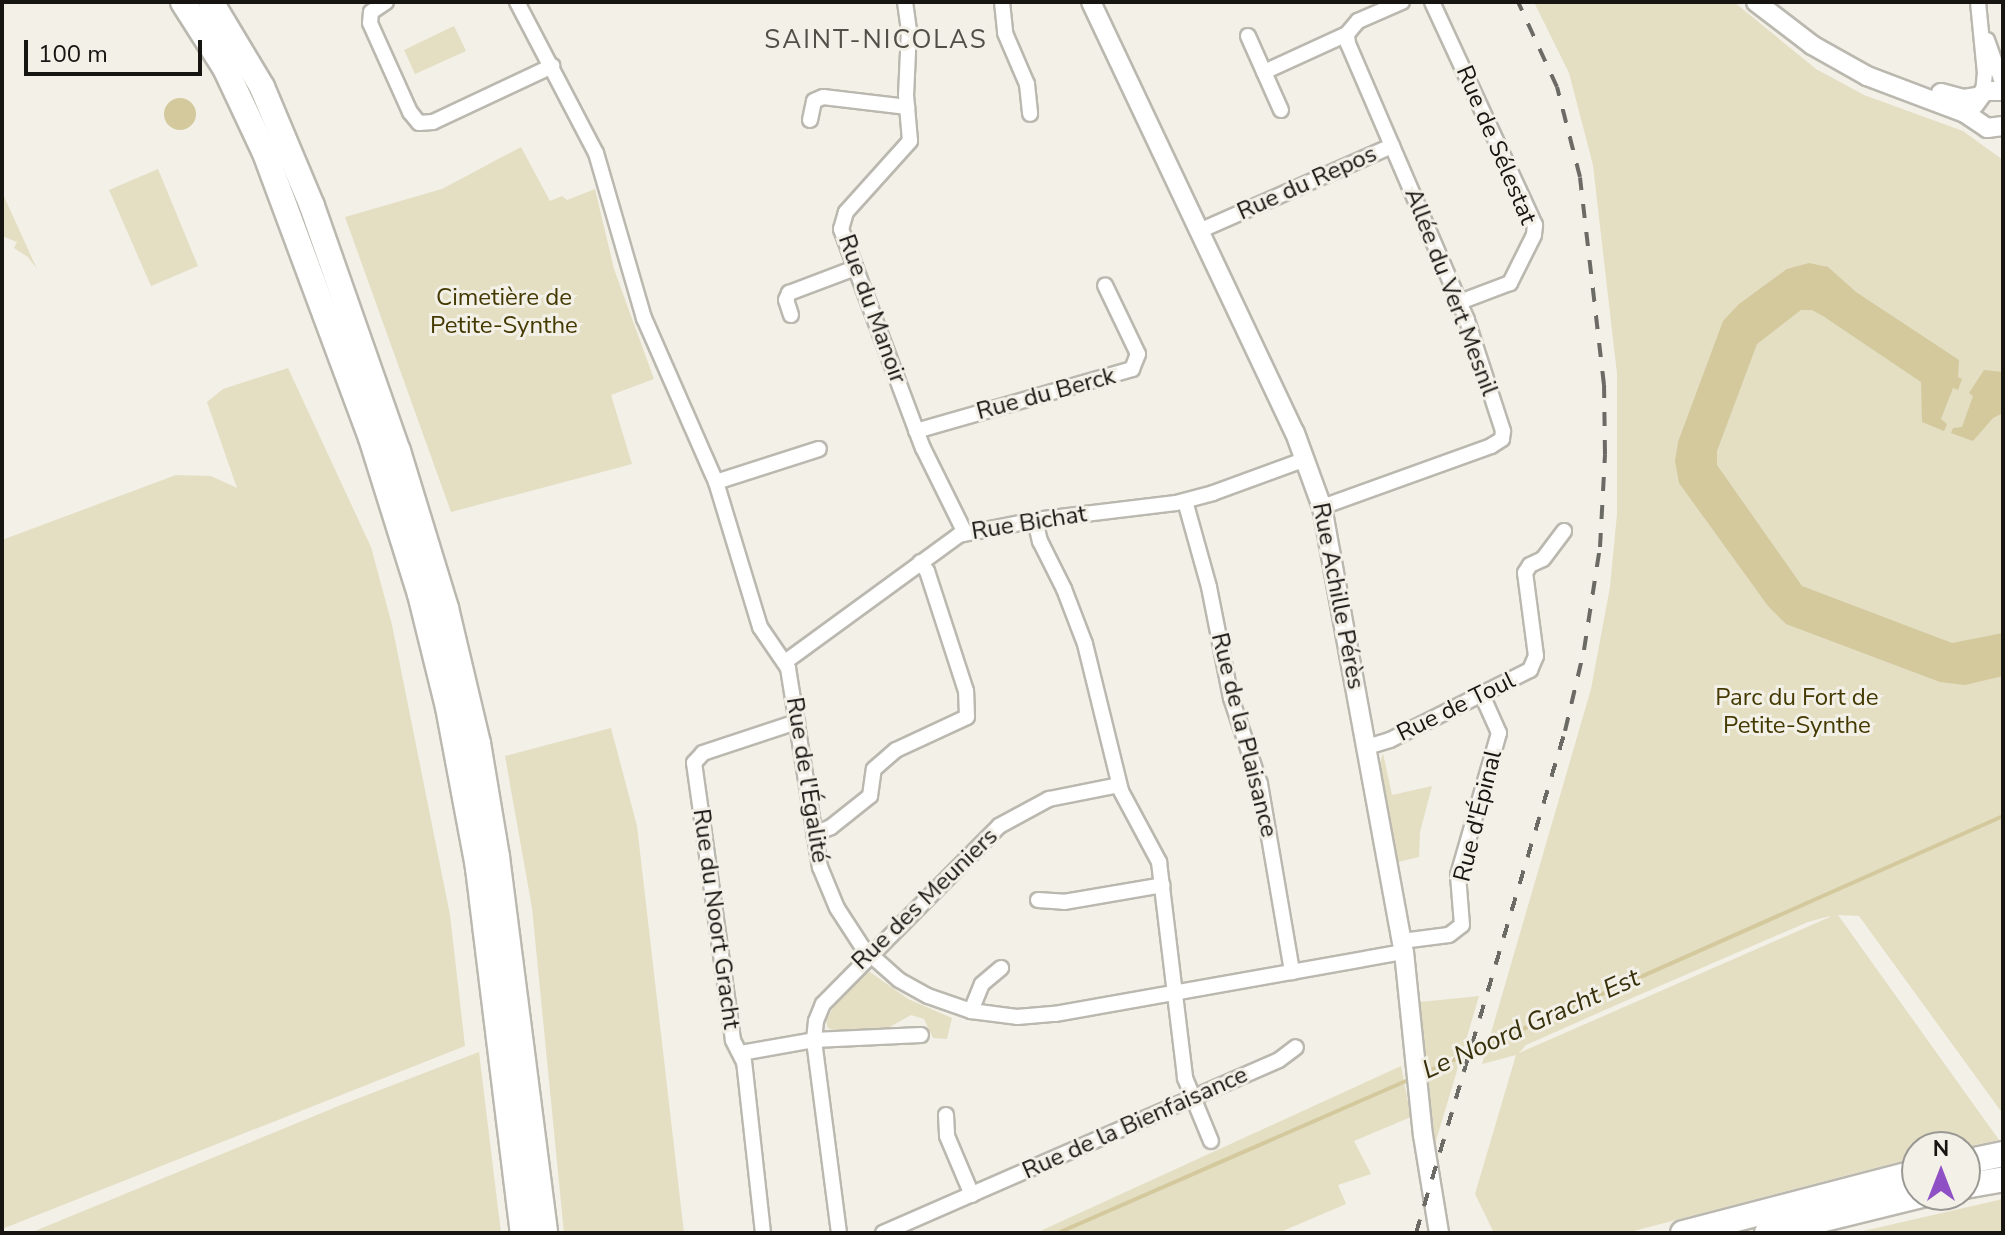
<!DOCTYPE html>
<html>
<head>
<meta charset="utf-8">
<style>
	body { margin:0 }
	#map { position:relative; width:2005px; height:1235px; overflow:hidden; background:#f2f0e7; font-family:"Nunito Sans",sans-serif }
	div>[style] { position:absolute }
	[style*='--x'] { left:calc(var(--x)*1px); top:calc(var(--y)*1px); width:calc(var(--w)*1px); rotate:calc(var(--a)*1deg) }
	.green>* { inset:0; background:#e4dec3 }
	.water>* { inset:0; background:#d3c99d }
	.round { border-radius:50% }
	.stream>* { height:4px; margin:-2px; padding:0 2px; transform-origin:2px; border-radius:2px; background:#d3c99d }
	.roads { filter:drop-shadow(2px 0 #bab8af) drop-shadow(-2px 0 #bab8af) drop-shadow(0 2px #bab8af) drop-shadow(0 -2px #bab8af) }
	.street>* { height:14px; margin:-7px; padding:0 7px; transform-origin:7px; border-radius:7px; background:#fff }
	.secondary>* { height:18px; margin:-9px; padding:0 9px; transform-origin:9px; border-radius:9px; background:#fff }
	.highway>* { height:24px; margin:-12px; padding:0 12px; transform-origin:12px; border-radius:12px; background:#fff }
	.rail>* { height:4px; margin-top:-2px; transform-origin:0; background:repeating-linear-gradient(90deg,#6b6a65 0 14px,transparent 0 28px) }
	span { translate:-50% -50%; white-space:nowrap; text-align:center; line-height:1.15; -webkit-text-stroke:6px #f2f0e7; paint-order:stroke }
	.street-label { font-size:24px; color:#161512 }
	.park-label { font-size:24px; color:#443900 }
	.neighbourhood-label { font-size:26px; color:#515048; letter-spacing:2px }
	.water-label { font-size:26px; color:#38300b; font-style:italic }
	.frame { position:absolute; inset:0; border:4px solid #161512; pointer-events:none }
	.north { position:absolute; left:1901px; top:1131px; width:80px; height:80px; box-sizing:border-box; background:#f2f0e7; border:2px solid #9a9892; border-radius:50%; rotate:0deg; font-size:22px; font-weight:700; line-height:32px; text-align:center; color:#161512 }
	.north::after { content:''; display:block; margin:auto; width:28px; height:36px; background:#8f4fc5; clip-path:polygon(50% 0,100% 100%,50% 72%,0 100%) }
	.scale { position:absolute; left:24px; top:40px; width:178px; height:36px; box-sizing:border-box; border:4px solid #161512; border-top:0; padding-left:10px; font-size:24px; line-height:28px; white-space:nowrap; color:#161512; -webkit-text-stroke:6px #f2f0e7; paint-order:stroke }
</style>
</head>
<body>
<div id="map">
	<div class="green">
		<i style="clip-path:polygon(evenodd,1534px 2px,1734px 2px,1816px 69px,1864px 95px,1963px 131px,2003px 160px,2003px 1114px,1859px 916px,1838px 915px,1999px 1140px,1965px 1147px,1917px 1147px,1917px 1157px,1626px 1233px,1487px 1233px,1493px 1231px,1475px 1194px,1516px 1055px,1482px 1064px,1591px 689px,1610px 587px,1617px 514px,1617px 374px,1593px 165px,1569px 73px,1534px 2px,1830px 916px,1830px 917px,1519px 1053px,1526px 1045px,1632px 998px,1808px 922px,1830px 916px)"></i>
		<i style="clip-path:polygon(454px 26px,466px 51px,415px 74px,404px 50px)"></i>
		<i style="clip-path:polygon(521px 147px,550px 201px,562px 196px,567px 200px,595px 189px,614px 269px,654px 379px,611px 395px,632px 464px,451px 512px,345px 217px,442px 189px)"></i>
		<i style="clip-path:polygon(158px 169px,198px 266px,151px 286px,109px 190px)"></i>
		<i style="clip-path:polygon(2px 192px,37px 269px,28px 257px,14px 248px,17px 242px,2px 236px)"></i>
		<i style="clip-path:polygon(288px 368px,371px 547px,392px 625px,450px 915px,465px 1046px,2px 1229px,2px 540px,176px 475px,211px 476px,237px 488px,207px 402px,223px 389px)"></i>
		<i style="clip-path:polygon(611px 728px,637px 826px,684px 1233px,564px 1233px,532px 908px,505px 756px)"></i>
		<i style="clip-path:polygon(1383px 753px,1392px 795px,1432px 786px,1420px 832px,1419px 857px,1398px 862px,1380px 763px)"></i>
		<i style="clip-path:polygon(870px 972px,908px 999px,952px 1018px,947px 1039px,933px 1038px,924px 1019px,911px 1015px,888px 1028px,835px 1031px,828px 1028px,826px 1020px,834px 1006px,863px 974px)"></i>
		<i style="clip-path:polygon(1479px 996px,1459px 1064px,1435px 1144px,1420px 1002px)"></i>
		<i style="clip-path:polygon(479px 1052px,501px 1233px,30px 1233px,341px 1105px)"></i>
		<i style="clip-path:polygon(1401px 1066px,1411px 1117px,1354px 1141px,1371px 1174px,1338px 1185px,1346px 1204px,1278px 1233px,1036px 1233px)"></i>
		<i style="clip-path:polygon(2003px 1199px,2003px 1233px,1854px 1233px,1859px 1232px)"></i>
	</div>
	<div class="water">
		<i class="round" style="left:164px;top:98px;width:32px;height:32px"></i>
		<i style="clip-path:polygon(1809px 263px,1828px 267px,1856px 292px,1959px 360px,1958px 377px,1962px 379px,1958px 390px,1953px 388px,1941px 419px,1947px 424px,1944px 431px,1922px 422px,1921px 382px,1823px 316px,1812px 310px,1801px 310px,1757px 344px,1717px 451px,1717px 465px,1802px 586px,1952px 643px,2003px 633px,2003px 676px,1965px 685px,1940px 682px,1786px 624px,1768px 606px,1679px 483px,1675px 461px,1678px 442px,1723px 321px,1739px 304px,1787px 269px)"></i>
		<i style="clip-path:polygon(1984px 370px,2003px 372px,2003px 413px,1993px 418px,1973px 441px,1951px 433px,1953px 428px,1962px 427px,1973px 396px,1969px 393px)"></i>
	</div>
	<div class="stream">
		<i style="--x:1424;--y:1073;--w:633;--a:-23.93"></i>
		<i style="--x:1058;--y:1233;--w:386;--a:-23.6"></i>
	</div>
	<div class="roads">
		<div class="street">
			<i style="--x:386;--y:2;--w:18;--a:146"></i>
			<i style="--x:371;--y:12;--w:11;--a:95"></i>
			<i style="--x:370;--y:23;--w:98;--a:65.8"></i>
			<i style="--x:410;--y:112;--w:14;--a:51"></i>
			<i style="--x:419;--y:123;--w:14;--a:-4"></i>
			<i style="--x:433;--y:122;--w:132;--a:-25.2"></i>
			<i style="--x:517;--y:2;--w:170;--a:62.4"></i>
			<i style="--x:596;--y:153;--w:172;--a:73.8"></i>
			<i style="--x:644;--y:318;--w:179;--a:66.3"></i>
			<i style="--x:716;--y:482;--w:152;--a:73.1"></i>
			<i style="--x:760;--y:627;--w:50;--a:55.7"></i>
			<i style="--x:788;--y:668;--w:202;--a:80.9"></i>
			<i style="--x:820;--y:867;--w:44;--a:67.5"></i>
			<i style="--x:837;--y:908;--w:48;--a:57"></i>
			<i style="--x:863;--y:948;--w:48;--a:41.6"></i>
			<i style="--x:899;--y:980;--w:33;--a:29"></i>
			<i style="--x:928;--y:996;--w:46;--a:19.2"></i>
			<i style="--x:971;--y:1011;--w:46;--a:7.4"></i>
			<i style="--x:1017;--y:1017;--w:38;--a:-5"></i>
			<i style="--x:1055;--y:1014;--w:354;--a:-10.1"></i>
			<i style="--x:905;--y:2;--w:28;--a:82"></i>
			<i style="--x:909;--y:30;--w:65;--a:92.6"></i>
			<i style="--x:906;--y:95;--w:46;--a:85"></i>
			<i style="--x:910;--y:141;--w:96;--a:132"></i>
			<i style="--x:846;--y:212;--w:18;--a:106"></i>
			<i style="--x:841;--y:229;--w:234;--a:69.5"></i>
			<i style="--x:923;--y:448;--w:95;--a:63.7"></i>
			<i style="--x:1002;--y:2;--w:31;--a:84"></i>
			<i style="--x:1005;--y:33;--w:56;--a:66.7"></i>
			<i style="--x:1027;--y:84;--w:30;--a:84"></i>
			<i style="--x:1432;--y:2;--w:246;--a:65.2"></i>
			<i style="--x:1535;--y:225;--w:10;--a:96"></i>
			<i style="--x:1534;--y:235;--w:54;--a:116.6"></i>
			<i style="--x:1510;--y:283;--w:53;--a:159.2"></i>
			<i style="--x:1978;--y:2;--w:71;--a:84.4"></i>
			<i style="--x:1985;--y:73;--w:19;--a:96"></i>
			<i style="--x:1248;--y:36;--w:81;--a:66"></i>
			<i style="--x:1987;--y:40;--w:48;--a:70.4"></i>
			<i style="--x:1264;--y:72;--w:91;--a:-24.6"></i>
			<i style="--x:1347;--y:34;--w:17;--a:-50"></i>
			<i style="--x:1358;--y:21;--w:48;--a:-23.4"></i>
			<i style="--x:810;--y:120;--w:19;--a:-78"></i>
			<i style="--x:814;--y:101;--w:10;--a:-24"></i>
			<i style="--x:823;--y:97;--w:85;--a:6.8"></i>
			<i style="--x:1199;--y:231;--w:211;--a:-23.8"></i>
			<i style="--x:791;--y:315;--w:16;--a:-108"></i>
			<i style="--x:786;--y:300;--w:8;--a:-67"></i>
			<i style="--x:789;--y:293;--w:71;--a:-20.7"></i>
			<i style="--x:916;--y:431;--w:225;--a:-16"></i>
			<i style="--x:1132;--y:369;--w:16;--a:-68"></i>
			<i style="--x:1138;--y:354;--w:76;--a:-115.6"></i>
			<i style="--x:716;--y:482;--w:108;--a:-17.8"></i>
			<i style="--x:1185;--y:501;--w:89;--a:74.4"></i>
			<i style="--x:1209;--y:587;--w:113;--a:78.8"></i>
			<i style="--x:1231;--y:698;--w:91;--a:71.4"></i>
			<i style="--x:1260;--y:784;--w:191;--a:80.3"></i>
			<i style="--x:1322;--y:507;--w:180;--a:-19.8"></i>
			<i style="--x:1491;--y:446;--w:13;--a:-32"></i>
			<i style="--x:1502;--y:439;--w:8;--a:-83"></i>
			<i style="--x:1503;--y:431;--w:117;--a:-108"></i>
			<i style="--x:1467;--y:320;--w:301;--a:-113.3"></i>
			<i style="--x:1348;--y:44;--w:10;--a:-96"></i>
			<i style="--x:1035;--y:520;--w:22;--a:77"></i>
			<i style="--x:1040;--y:541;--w:54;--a:63.4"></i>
			<i style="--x:1064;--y:589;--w:59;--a:69.1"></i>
			<i style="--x:1085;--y:644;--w:151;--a:76.2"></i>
			<i style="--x:1121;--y:791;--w:81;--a:61.8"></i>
			<i style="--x:1159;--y:862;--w:218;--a:83.1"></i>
			<i style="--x:1185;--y:1078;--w:68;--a:67.6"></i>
			<i style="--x:785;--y:662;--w:215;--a:-36.1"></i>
			<i style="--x:959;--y:535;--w:77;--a:-11.2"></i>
			<i style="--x:1035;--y:520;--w:142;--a:-6.9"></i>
			<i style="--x:1176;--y:503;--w:38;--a:-15"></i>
			<i style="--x:1213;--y:493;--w:99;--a:-20.1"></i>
			<i style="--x:1367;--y:747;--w:24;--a:-17"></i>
			<i style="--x:1390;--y:740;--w:157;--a:-26.6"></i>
			<i style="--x:1530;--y:670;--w:15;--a:-67"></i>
			<i style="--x:1536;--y:656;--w:84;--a:-97.5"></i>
			<i style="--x:1525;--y:573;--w:9;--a:-58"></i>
			<i style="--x:1530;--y:565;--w:14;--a:-25"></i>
			<i style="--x:1543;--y:559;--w:35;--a:-53"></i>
			<i style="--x:814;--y:834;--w:18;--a:-22"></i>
			<i style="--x:831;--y:827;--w:50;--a:-38.5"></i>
			<i style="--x:870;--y:796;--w:27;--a:-82"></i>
			<i style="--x:874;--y:769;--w:29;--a:-41"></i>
			<i style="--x:896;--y:750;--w:78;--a:-24.9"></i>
			<i style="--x:967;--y:717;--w:26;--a:-92"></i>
			<i style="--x:966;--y:691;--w:126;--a:-108"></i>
			<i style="--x:927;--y:571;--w:11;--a:-128"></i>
			<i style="--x:1038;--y:900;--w:26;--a:4"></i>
			<i style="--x:1064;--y:902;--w:100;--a:-9.7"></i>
			<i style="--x:1402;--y:941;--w:47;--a:-7.3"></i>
			<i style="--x:1449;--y:935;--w:16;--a:-38"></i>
			<i style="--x:1462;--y:925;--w:50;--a:-94.6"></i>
			<i style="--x:1458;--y:875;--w:148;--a:-73.9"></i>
			<i style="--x:1499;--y:733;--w:42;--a:-114.1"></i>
			<i style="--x:971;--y:1011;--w:29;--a:-68"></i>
			<i style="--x:982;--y:984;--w:25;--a:-40"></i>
			<i style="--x:741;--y:1053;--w:74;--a:-10.1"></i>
			<i style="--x:814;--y:1040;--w:107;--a:-2.7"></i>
			<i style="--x:946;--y:1115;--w:21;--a:87"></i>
			<i style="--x:947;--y:1136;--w:64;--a:67"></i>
			<i style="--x:763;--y:1233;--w:172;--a:-96.3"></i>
			<i style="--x:744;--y:1062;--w:25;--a:-117"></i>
			<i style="--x:733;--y:1040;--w:280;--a:-98"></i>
			<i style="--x:694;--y:763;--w:13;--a:-48"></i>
			<i style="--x:703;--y:753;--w:99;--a:-18.3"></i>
			<i style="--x:839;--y:1233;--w:195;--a:-97.4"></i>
			<i style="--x:814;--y:1040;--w:19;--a:-84"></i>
			<i style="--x:816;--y:1021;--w:18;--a:-68"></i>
			<i style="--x:823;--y:1004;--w:250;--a:-45.3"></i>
			<i style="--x:999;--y:826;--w:57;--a:-28.4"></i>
			<i style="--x:1049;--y:799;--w:71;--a:-11.3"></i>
			<i style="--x:883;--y:1233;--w:432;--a:-23.6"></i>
			<i style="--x:1279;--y:1060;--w:21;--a:-37"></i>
		</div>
		<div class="secondary">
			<i style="--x:1091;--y:2;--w:477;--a:64.7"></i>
			<i style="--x:1295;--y:433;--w:79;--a:70"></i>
			<i style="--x:1322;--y:507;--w:452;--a:79.6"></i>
			<i style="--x:1404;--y:952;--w:184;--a:84.1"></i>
			<i style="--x:1423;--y:1135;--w:99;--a:80.7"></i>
			<i style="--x:1756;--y:2;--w:71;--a:37.5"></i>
			<i style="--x:1812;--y:45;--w:63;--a:29.4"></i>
			<i style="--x:1867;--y:76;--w:105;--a:20.7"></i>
			<i style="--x:1965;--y:113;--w:27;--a:34"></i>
			<i style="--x:1987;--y:128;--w:16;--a:-7"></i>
			<i style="--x:1941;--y:93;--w:24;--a:15"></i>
			<i style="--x:1964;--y:99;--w:13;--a:-9"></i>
			<i style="--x:1974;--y:105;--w:17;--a:-54"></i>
			<i style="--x:1984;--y:91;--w:19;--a:0"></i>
		</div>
		<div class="highway">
			<i style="--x:183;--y:2;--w:78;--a:57.5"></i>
			<i style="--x:225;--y:68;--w:94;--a:64.8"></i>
			<i style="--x:265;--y:153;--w:304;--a:69.6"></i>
			<i style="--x:371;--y:438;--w:164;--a:72.6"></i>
			<i style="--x:420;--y:594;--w:116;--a:76.1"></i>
			<i style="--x:448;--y:707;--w:164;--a:79.4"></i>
			<i style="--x:478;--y:868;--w:368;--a:83"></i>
			<i style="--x:211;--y:2;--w:99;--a:59"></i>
			<i style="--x:262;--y:87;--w:129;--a:67.2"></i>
			<i style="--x:312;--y:206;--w:260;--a:70.7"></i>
			<i style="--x:398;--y:451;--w:164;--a:73"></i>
			<i style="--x:446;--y:608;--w:139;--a:76.7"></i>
			<i style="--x:478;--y:743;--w:116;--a:80.5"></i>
			<i style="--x:497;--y:857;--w:379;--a:82.7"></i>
			<i style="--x:1965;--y:1162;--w:39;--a:-12"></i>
			<i style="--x:1965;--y:1186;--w:39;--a:-10"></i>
			<i style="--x:1683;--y:1233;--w:242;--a:-14.6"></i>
			<i style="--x:1767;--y:1233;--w:160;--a:-13.8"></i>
		</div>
	</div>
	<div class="rail">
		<i style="--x:1416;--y:1233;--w:524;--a:-73.47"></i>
		<i style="--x:1565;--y:731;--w:83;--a:-76.8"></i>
		<i style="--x:1584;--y:650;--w:104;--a:-81.2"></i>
		<i style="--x:1600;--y:547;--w:93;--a:-86.9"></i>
		<i style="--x:1605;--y:454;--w:69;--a:-90.8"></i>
		<i style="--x:1604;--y:385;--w:209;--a:-96.6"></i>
		<i style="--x:1580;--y:177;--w:93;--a:-104.3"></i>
		<i style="--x:1557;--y:87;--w:94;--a:-114.6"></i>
	</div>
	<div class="street-label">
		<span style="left:1496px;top:145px;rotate:67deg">Rue de Sélestat</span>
		<span style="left:1307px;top:183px;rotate:-24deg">Rue du Repos</span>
		<span style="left:1451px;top:292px;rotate:69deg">Allée du Vert Mesnil</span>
		<span style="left:872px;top:309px;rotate:70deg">Rue du Manoir</span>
		<span style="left:1046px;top:394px;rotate:-15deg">Rue du Berck</span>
		<span style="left:1029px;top:523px;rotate:-9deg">Rue Bichat</span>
		<span style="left:1338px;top:596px;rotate:79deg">Rue Achille Pérès</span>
		<span style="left:1456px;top:707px;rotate:-26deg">Rue de Toul</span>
		<span style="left:1244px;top:735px;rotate:76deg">Rue de la Plaisance</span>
		<span style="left:807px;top:780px;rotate:81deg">Rue de l'Égalité</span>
		<span style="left:1478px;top:816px;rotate:-76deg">Rue d'Épinal</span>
		<span style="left:925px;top:899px;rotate:-44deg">Rue des Meuniers</span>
		<span style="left:716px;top:919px;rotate:82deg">Rue du Noort Gracht</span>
		<span style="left:1135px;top:1123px;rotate:-24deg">Rue de la Bienfaisance</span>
	</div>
	<div class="park-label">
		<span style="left:504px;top:312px">Cimetière de<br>Petite-Synthe</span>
		<span style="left:1797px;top:712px">Parc du Fort de<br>Petite-Synthe</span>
	</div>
	<div class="neighbourhood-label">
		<span style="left:876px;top:40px">SAINT-NICOLAS</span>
	</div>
	<div class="water-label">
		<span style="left:1531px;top:1024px;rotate:-24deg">Le Noord Gracht Est</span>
	</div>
	<div class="frame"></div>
	<div class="north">N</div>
	<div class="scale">100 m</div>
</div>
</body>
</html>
